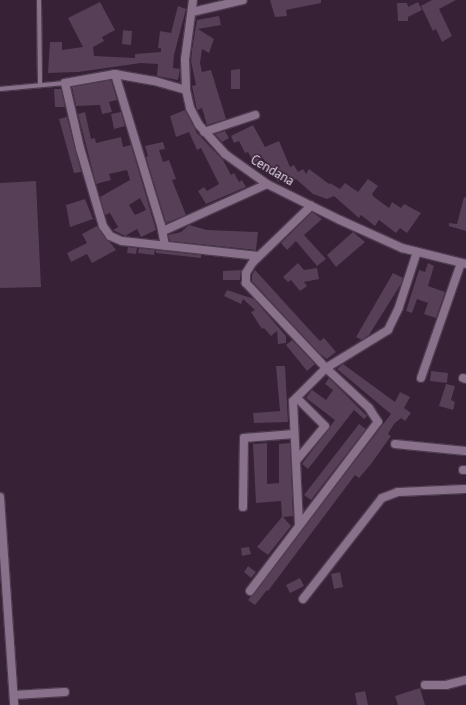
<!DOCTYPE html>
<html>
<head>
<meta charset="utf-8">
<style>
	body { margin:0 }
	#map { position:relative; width:466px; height:705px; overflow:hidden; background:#362137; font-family:"PT Sans",sans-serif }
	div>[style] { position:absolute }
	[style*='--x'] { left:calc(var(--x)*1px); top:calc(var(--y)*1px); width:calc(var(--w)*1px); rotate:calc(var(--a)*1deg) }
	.building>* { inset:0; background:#563f57 }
	.roads { filter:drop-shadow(1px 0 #4d3c4f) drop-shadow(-1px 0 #4d3c4f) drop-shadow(0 1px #4d3c4f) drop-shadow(0 -1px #4d3c4f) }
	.service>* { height:4px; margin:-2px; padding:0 2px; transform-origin:2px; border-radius:2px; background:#8a718b }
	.minor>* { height:8px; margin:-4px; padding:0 4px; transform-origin:4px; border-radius:4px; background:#8a718b }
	span { translate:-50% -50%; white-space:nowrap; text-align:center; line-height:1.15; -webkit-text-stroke:3px #362137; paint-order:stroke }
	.street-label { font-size:13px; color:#e7d9e7 }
</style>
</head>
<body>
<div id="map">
	<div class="building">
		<i style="clip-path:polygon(270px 0,321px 0,321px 3px,286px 10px,287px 16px,275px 17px)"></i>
		<i style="clip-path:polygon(432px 0,456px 0,439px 9px,452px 36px,442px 42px,436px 29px,433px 31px,421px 6px)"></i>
		<i style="clip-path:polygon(100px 2px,115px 30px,102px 37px,104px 41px,93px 47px,94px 56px,135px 58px,135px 54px,161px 52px,161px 48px,158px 48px,160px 31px,171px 33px,178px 6px,186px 9px,174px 55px,173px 68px,180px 69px,178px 80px,157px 76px,158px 64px,141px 63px,78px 72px,48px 73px,50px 42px,62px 42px,62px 50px,83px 47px,68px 18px)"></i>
		<i style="clip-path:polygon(418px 2px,422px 10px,408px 17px,408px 21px,398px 21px,397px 3px,407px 3px,408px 7px)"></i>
		<i style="clip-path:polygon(219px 16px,221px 25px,198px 29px,214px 39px,209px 53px,202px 49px,200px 63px,202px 72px,211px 70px,226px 119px,207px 125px,202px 108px,197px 110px,195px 101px,192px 86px,196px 85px,191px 61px,192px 50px,197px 20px)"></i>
		<i style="clip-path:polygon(123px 30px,132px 31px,131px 45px,122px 44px)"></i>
		<i style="clip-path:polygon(240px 69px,240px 89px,231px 89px,231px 70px)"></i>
		<i style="clip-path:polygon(111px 80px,117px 100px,109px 102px,112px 112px,102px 114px,100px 105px,76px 106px,72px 87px)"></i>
		<i style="clip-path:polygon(54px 89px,61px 89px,65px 107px,55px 107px)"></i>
		<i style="clip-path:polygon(185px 110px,197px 133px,223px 160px,231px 175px,234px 173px,239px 182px,242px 180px,246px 187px,206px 204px,198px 191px,204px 187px,207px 191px,219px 184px,201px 148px,197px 150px,189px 132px,176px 137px,170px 116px)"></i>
		<i style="clip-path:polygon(evenodd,85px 112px,91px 139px,95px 138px,96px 143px,121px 137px,123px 147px,131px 145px,156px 230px,141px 237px,137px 229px,125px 236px,113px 230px,118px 227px,110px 213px,105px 215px,100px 197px,130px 180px,127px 170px,109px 174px,111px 180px,96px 184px,78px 114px,85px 112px,140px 198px,146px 210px,135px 215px,129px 205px,140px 198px)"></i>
		<i style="clip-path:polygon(121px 112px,125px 126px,114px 129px,111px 114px)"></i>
		<i style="clip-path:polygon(67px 117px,81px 172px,74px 173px,59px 119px)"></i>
		<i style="clip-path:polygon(253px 125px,265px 147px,279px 141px,290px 167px,294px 165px,298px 172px,303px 169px,306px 174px,309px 169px,329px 184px,330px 183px,340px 189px,345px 183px,358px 192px,368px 179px,378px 186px,372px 194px,374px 197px,389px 208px,392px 202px,401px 208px,404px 204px,421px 213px,407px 233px,400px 228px,396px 233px,379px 220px,375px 226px,361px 215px,359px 218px,334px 196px,327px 199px,313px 194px,296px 179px,291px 181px,289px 176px,278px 182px,263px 158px,254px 163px,248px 152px,245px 153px,239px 141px,234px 143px,231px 136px)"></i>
		<i style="clip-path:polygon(225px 131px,229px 138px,222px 142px,215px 134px)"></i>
		<i style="clip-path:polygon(163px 142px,165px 149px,159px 150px,163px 162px,169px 160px,176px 179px,172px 180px,186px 215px,166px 223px,146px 157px,148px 156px,145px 146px)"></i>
		<i style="clip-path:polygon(36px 181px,41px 287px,0 288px,0 183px)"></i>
		<i style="clip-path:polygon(464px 197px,466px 198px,466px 231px,449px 226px,449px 223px,457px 224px)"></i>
		<i style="clip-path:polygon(85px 199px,93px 219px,70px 227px,66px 205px)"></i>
		<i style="clip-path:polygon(312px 212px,322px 219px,304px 235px,326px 259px,317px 266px,296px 241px,287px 250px,281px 243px)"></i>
		<i style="clip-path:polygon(189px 225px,207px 230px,258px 232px,256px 250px,170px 241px,168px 235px,181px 232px)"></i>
		<i style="clip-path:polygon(97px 226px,116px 250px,92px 263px,87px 254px,71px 262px,67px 253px,87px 243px,82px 234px)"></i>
		<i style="clip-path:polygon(353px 232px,365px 242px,336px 267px,327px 255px)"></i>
		<i style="clip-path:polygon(128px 247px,137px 248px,136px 254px,127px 253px)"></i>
		<i style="clip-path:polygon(139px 248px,155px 250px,154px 255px,138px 253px)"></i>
		<i style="clip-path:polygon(156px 250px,201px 255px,201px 258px,156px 253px)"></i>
		<i style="clip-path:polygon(298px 263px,304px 270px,317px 268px,319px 279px,304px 282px,307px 286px,300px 291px,291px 280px,288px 282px,283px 277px)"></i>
		<i style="clip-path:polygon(428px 263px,434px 266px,428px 286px,445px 292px,436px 318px,424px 314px,428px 303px,417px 299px,412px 313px,406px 311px,419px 270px,425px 272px)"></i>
		<i style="clip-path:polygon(241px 270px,240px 280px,223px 280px,223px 271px)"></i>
		<i style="clip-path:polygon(255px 270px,306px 326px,320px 341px,324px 338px,336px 352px,327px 359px,319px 353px,252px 281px,252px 275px)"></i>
		<i style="clip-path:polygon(393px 273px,403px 278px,401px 284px,369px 335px,362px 340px,356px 337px)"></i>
		<i style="clip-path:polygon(227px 290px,254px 299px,286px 336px,286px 343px,278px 344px,277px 331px,271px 336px,264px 328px,262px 329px,251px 312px,255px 310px,243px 299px,241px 304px,224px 296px)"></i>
		<i style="clip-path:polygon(292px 340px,315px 364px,307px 371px,286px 345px)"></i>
		<i style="clip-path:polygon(343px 364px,395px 402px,400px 392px,410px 397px,404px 408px,411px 413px,405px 421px,401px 418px,394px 424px,388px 434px,391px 436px,371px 464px,359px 478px,355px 475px,268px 591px,267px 590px,255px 605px,248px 600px,391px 414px,337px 369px)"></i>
		<i style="clip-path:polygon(276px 366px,285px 366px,288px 422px,254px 423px,253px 413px,280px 411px)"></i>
		<i style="clip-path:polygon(431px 371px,448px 373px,447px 383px,430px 381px)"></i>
		<i style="clip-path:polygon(329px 378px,367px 416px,364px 419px,354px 410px,308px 469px,302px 464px,335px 420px,306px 398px,312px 390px,326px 400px,333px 390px,325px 384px)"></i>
		<i style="clip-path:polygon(446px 384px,455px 386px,451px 400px,455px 402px,453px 410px,439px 406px)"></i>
		<i style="clip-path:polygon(359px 424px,366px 429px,311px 500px,304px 495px)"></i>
		<i style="clip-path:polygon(267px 443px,267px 484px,279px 483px,279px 444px,290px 443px,293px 516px,283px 517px,291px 526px,268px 555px,257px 547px,282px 517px,281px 501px,256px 503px,253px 444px)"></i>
		<i style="clip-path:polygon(249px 547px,251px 554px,242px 556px,241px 548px)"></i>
		<i style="clip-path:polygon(248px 566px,256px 572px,251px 578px,244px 572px)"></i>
		<i style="clip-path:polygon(340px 572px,343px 587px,334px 589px,331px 574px)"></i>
		<i style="clip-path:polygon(300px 578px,304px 586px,290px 593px,286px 585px)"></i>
		<i style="clip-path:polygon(420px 688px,425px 705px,398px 705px,395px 696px)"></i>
		<i style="clip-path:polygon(365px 691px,368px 705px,357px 705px,355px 693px)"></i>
	</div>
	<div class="roads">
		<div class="service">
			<i style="--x:39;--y:0;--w:85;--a:89.3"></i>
			<i style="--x:0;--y:89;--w:65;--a:-5.3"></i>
		</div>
		<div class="minor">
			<i style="--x:193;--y:0;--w:60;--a:97.7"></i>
			<i style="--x:185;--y:59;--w:31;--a:88"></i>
			<i style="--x:186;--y:90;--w:18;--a:77"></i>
			<i style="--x:190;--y:108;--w:19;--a:62"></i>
			<i style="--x:199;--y:125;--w:39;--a:48"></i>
			<i style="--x:225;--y:154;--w:52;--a:35.5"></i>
			<i style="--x:267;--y:184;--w:81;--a:26.3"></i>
			<i style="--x:340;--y:220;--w:68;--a:24.3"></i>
			<i style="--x:402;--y:248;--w:66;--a:14"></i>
			<i style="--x:192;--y:12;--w:52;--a:-13.2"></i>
			<i style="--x:115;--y:74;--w:158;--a:73.1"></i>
			<i style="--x:161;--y:225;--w:21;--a:79"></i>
			<i style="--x:186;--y:90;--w:33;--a:-164"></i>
			<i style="--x:154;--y:81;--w:40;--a:-170"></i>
			<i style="--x:115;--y:74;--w:51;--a:169.8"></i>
			<i style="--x:65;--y:83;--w:67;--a:77"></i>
			<i style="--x:80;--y:148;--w:81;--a:73.6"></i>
			<i style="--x:103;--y:226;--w:12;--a:55"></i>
			<i style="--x:110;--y:236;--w:13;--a:23"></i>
			<i style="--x:122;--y:241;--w:137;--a:6.3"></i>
			<i style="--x:204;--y:132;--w:54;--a:-18.4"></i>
			<i style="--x:163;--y:231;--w:114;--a:-24.3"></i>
			<i style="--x:421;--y:378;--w:122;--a:-70.8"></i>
			<i style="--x:463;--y:378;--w:3;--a:18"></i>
			<i style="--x:395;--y:444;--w:71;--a:5.6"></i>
			<i style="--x:296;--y:461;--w:45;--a:-50.4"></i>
			<i style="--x:325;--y:426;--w:40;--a:-135"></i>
			<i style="--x:463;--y:470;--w:3;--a:0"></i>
			<i style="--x:0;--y:497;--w:208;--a:86.1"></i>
			<i style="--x:243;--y:507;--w:69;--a:-89.2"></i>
			<i style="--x:244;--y:438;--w:50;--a:-4.6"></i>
			<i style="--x:299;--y:524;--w:123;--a:-92.8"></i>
			<i style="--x:293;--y:401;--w:47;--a:-45"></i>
			<i style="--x:326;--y:368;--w:73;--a:-31.5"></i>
			<i style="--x:388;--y:330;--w:25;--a:-64"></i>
			<i style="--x:399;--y:307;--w:58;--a:-71.9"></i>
			<i style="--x:250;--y:591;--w:212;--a:-52.9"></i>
			<i style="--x:378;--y:422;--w:17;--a:-123"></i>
			<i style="--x:369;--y:408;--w:59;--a:-137.1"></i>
			<i style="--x:326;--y:368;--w:117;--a:-133.3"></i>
			<i style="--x:246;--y:283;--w:10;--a:-90"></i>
			<i style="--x:246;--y:273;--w:13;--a:-58"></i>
			<i style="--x:253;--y:262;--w:81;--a:-44"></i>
			<i style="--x:303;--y:599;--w:128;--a:-52"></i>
			<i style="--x:382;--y:498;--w:17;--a:-21"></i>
			<i style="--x:398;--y:492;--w:68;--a:-2.5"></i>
			<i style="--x:425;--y:685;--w:21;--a:0"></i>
			<i style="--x:446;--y:685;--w:21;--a:-14"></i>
			<i style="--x:14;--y:695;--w:51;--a:-3.4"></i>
		</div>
	</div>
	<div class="street-label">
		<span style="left:272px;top:171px;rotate:30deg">Cendana</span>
	</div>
</div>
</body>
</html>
